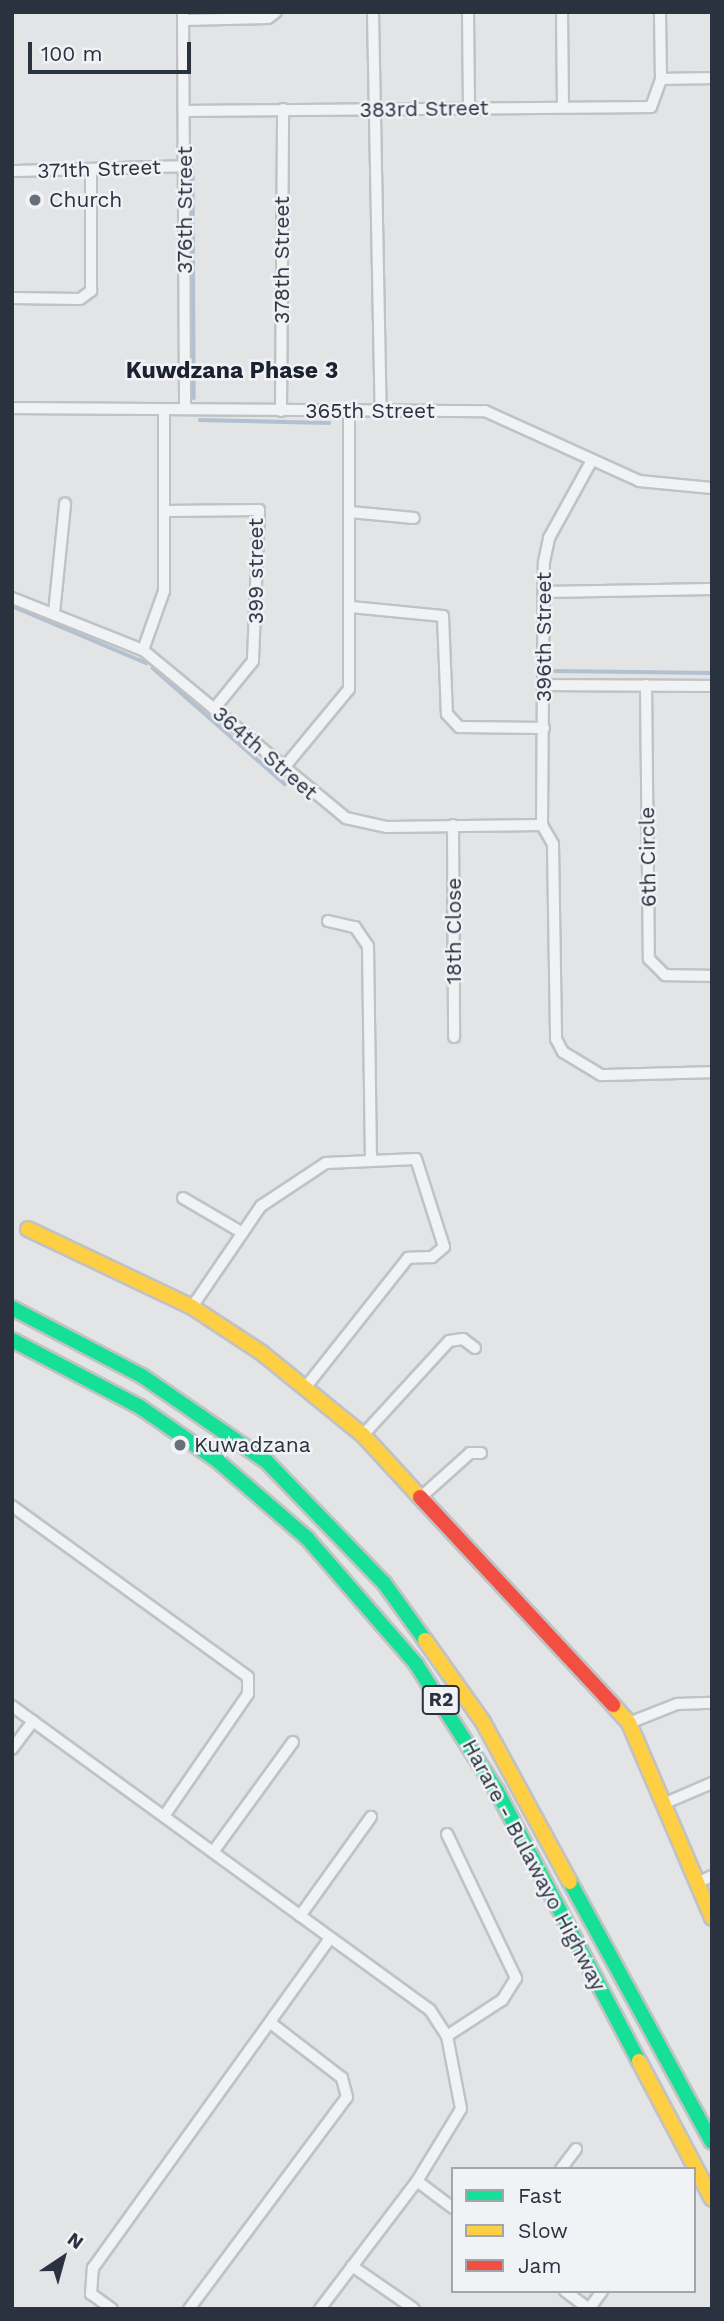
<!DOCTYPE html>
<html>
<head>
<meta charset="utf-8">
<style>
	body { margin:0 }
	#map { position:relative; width:724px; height:2321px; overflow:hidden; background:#e2e4e6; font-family:"Work Sans",sans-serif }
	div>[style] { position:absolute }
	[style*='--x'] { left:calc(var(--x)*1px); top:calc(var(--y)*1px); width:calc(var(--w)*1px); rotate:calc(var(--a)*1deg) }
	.stream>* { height:3.5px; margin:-1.75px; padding:0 1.75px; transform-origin:1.75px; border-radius:1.75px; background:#b2c0d0 }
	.roads { filter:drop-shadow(2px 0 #c0c2c4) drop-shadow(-2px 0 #c0c2c4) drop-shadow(0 2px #c0c2c4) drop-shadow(0 -2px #c0c2c4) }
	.street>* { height:10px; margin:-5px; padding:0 5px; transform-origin:5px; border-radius:5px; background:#f1f2f4 }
	.fast>* { height:14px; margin:-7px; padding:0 7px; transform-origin:7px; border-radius:7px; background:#16e098 }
	.slow>* { height:14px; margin:-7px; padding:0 7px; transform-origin:7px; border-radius:7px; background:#ffcf43 }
	.jam>* { height:14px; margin:-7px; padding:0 7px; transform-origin:7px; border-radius:7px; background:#f24e42 }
	.dots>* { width:19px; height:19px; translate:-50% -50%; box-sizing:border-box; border:4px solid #f0f2f6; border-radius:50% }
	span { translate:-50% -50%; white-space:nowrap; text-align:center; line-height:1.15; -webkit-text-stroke:5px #f0f2f6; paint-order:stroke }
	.shield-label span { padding:2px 5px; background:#f0f2f6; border:2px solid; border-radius:5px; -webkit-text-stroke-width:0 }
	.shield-label { font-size:19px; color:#2a313f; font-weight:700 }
	.street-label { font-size:21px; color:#2a313f }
	.poi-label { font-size:21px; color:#2a313f }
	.left { translate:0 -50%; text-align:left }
	.neighbourhood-label { font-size:23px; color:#1c2230; font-weight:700 }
	.frame { position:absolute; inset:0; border:14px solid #2a313f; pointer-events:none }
	.legend { position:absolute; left:451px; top:2167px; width:245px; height:126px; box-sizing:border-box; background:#f0f2f6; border:2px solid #a1a5ad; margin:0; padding:9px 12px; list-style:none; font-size:21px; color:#2a313f }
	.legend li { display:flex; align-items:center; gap:14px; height:35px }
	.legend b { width:35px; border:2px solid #a1a5ad }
	.north { position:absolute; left:28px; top:2223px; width:70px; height:70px; -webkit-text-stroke:5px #f0f2f6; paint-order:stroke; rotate:36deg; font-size:19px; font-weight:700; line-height:28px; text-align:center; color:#2a313f }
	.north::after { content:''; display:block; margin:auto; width:24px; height:32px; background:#2a313f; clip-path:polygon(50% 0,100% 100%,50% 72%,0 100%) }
	.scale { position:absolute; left:28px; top:42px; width:163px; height:32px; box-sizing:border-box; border:4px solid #2a313f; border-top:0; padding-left:9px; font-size:21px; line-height:24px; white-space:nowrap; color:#2a313f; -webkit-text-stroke:5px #f0f2f6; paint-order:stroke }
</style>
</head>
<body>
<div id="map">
	<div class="stream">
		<i style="--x:193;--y:171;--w:227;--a:89.7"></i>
		<i style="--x:200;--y:420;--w:129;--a:1.3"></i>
		<i style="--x:12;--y:606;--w:146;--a:23"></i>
		<i style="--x:153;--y:668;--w:176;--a:41.3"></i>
		<i style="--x:555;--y:671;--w:157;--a:0.7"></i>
	</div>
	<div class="roads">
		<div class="street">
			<i style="--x:183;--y:12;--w:397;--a:89.7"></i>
			<i style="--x:373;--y:12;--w:399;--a:88.9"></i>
			<i style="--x:468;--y:12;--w:96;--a:89.4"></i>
			<i style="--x:562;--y:12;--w:94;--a:89.4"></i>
			<i style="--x:183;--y:20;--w:85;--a:-1.3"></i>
			<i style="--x:268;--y:18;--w:10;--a:-37"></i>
			<i style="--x:661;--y:79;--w:51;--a:-1.1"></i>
			<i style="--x:184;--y:111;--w:467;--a:-0.5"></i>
			<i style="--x:651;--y:107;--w:30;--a:-70"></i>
			<i style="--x:661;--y:79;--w:67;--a:-90.9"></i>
			<i style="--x:12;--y:171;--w:174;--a:-1.6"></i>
			<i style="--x:12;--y:298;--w:68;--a:0.8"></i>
			<i style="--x:80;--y:299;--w:14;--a:-36"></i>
			<i style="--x:91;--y:291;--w:121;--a:-90"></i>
			<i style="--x:12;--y:408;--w:473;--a:0.4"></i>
			<i style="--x:485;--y:411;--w:169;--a:24.4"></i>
			<i style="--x:639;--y:481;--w:73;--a:5.5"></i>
			<i style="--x:281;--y:411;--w:302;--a:-89.6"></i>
			<i style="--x:166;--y:511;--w:93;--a:-0.6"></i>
			<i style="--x:259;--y:510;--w:151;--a:92.3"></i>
			<i style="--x:253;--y:661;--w:62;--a:129.1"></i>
			<i style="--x:350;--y:512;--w:64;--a:5.4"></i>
			<i style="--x:544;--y:592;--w:168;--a:-1"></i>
			<i style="--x:12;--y:598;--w:141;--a:21.7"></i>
			<i style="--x:143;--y:650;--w:264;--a:39.6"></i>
			<i style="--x:346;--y:818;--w:42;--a:12.4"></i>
			<i style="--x:387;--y:827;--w:155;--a:-0.7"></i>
			<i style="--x:351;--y:607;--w:92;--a:5.6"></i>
			<i style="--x:443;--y:616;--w:98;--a:87.7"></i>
			<i style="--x:447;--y:714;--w:18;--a:47"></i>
			<i style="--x:459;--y:727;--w:85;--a:0.7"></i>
			<i style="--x:54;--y:613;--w:110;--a:-84.2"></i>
			<i style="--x:143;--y:650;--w:63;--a:-70.4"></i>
			<i style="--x:164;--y:591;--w:182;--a:-90"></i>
			<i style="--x:544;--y:685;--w:168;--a:0.3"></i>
			<i style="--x:646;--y:685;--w:274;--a:89.4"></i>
			<i style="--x:649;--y:959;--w:23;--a:45"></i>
			<i style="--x:665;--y:975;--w:47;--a:1.2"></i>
			<i style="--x:282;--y:770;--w:105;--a:-50.4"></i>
			<i style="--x:349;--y:689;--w:278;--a:-90"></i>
			<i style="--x:453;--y:825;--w:212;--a:89.7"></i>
			<i style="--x:542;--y:825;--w:22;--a:60"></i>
			<i style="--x:553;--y:844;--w:195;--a:89.1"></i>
			<i style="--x:556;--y:1039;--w:15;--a:62"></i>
			<i style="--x:563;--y:1052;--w:44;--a:31.2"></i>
			<i style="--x:601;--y:1075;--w:111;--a:-1.5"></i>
			<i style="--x:542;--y:825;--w:263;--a:-89.6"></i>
			<i style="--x:544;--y:562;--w:25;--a:-78"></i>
			<i style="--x:549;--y:538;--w:89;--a:-61.1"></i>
			<i style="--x:328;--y:921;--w:28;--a:13"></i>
			<i style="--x:355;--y:927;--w:23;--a:56"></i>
			<i style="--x:368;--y:946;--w:215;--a:89.2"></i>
			<i style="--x:183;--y:1198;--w:69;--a:30.3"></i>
			<i style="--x:192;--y:1307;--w:122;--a:-55.7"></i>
			<i style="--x:261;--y:1206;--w:78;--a:-33.5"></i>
			<i style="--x:326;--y:1163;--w:90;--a:-2.5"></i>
			<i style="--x:416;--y:1159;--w:92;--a:72.3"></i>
			<i style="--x:444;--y:1247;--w:16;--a:140"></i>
			<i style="--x:432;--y:1257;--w:24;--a:178"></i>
			<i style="--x:408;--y:1258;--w:166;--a:128.4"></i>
			<i style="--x:363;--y:1435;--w:127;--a:-47.5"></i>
			<i style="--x:449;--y:1341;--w:14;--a:-8"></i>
			<i style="--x:463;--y:1339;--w:15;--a:37"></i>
			<i style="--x:421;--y:1497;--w:66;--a:-41.9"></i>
			<i style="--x:470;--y:1453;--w:11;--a:0"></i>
			<i style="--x:12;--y:1506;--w:291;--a:35.9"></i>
			<i style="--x:248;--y:1677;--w:17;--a:90"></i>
			<i style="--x:248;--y:1694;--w:148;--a:124.5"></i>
			<i style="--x:12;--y:1706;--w:517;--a:36.03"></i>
			<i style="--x:430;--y:2010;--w:31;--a:57"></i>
			<i style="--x:447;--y:2036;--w:74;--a:79.1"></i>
			<i style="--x:461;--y:2109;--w:84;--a:121.4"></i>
			<i style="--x:417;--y:2181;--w:161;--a:127.2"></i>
			<i style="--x:629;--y:1723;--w:52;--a:-21.6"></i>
			<i style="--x:677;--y:1704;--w:35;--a:-2"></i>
			<i style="--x:12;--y:1749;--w:35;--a:-53"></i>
			<i style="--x:663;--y:1804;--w:53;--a:-23.2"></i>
			<i style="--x:447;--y:1834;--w:160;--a:64.4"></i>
			<i style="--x:516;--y:1978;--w:26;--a:122"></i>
			<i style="--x:502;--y:2000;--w:66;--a:146.8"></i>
			<i style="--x:213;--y:1852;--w:136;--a:-54"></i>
			<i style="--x:697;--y:1883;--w:17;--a:-25"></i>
			<i style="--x:300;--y:1916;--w:122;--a:-54.4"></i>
			<i style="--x:561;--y:2169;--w:25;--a:-53"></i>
			<i style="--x:417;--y:2181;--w:45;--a:36.9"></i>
			<i style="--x:352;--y:2266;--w:75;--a:34.7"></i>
			<i style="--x:565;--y:2291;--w:30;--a:37"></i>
			<i style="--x:112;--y:2309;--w:26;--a:-144"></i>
			<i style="--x:91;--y:2294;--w:26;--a:-86"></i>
			<i style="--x:93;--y:2268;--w:406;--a:-54.3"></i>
			<i style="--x:189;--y:2309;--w:264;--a:-53.3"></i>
			<i style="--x:347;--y:2097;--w:20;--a:-105"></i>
			<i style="--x:342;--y:2078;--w:88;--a:-142.4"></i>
			<i style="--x:589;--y:2309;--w:22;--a:-54"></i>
		</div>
		<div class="fast">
			<i style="--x:12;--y:1308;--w:147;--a:27.6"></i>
			<i style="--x:142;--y:1376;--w:152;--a:34.5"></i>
			<i style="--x:267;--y:1462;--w:168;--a:46"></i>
			<i style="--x:384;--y:1583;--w:70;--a:54.3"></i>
			<i style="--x:12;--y:1340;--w:144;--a:27.6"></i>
			<i style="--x:140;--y:1407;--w:95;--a:34.7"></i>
			<i style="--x:218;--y:1461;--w:118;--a:40.9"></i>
			<i style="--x:307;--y:1538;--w:167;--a:49.1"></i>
			<i style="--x:416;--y:1664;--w:151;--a:57.5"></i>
			<i style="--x:497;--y:1791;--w:305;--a:62.3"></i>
			<i style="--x:570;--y:1882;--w:296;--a:61.4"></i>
		</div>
		<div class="slow">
			<i style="--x:28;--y:1229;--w:182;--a:25.4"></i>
			<i style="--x:192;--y:1307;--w:84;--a:33.3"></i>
			<i style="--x:262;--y:1353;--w:130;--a:39.1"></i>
			<i style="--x:363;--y:1435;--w:84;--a:47.4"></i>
			<i style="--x:425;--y:1640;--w:100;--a:54.7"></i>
			<i style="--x:483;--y:1722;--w:182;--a:61.5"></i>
			<i style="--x:613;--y:1705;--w:24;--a:48"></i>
			<i style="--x:629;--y:1723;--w:212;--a:66.9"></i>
			<i style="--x:639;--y:2061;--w:156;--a:62.1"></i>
		</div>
		<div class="jam">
			<i style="--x:420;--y:1497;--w:284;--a:47.1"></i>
		</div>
	</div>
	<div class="dots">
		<i style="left:35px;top:200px;background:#6a7079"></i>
		<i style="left:180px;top:1445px;background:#6a7079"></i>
	</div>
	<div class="shield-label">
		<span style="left:441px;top:1700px">R2</span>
	</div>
	<div class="street-label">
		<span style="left:424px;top:109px;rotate:-1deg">383rd Street</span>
		<span style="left:99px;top:169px;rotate:-2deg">371th Street</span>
		<span style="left:185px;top:210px;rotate:-90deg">376th Street</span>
		<span style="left:282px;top:260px;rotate:-90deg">378th Street</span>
		<span style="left:370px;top:411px">365th Street</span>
		<span style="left:256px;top:571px;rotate:-90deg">399 street</span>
		<span style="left:544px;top:637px;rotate:-90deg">396th Street</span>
		<span style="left:265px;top:753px;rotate:41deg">364th Street</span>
		<span style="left:648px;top:857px;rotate:-91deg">6th Circle</span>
		<span style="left:454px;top:931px;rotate:-90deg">18th Close</span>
		<span style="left:534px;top:1865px;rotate:62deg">Harare - Bulawayo Highway</span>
	</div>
	<div class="poi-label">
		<span class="left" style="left:49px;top:200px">Church</span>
		<span class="left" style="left:194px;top:1445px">Kuwadzana</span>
	</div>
	<div class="neighbourhood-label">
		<span style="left:232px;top:371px">Kuwdzana Phase 3</span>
	</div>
	<div class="frame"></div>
	<ul class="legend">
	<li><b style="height:9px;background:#16e098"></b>Fast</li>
	<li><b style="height:9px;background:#ffcf43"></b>Slow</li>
	<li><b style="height:9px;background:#f24e42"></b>Jam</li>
	</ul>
	<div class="north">N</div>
	<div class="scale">100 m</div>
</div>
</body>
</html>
